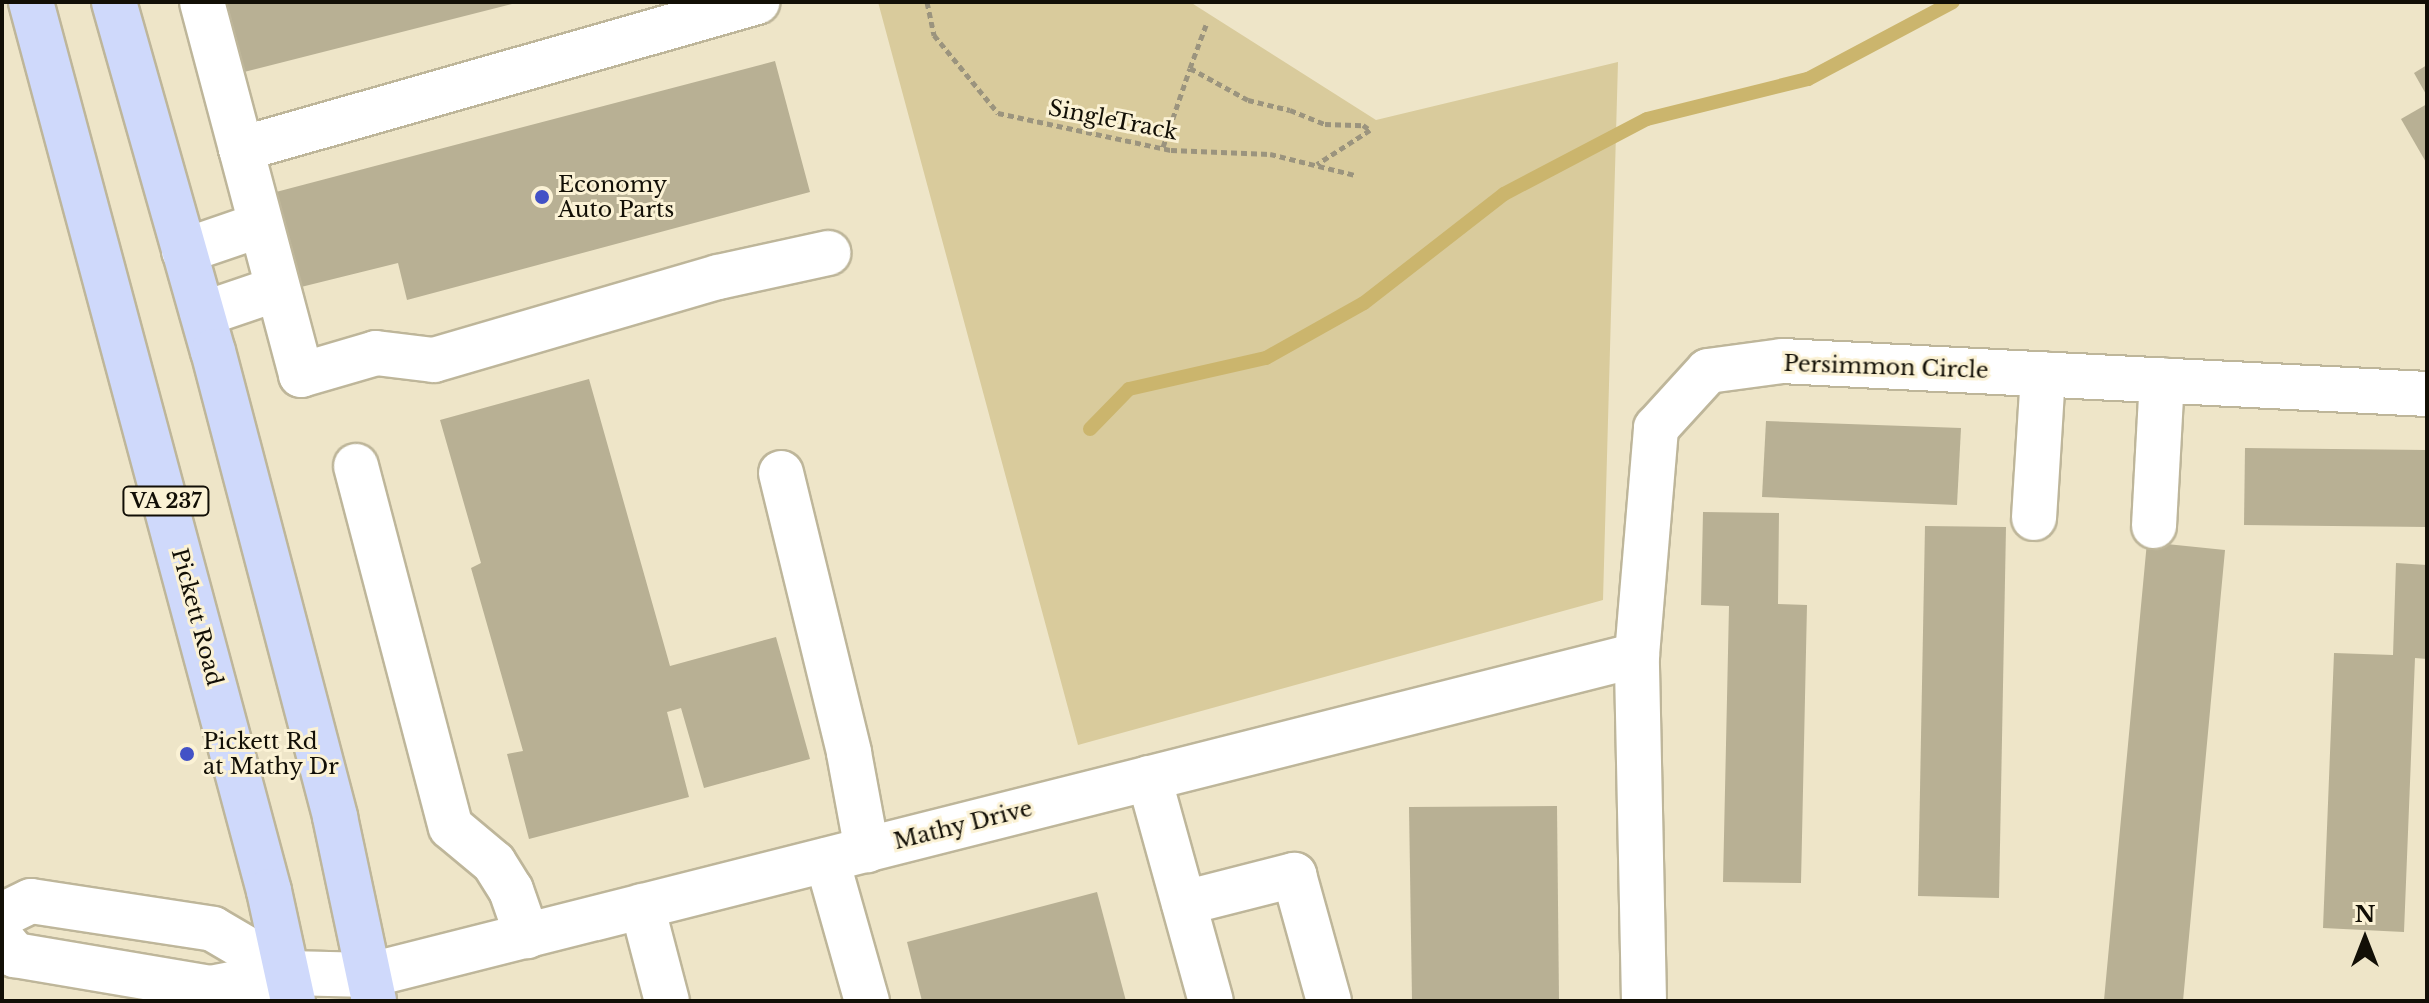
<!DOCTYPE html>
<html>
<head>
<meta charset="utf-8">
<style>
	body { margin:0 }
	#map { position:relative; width:2429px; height:1003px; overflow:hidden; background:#eee5c8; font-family:"Libre Baskerville",serif }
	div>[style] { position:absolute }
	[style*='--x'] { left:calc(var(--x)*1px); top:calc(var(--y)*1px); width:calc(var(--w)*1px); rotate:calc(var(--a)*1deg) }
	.green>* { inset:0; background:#d9cb9c }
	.stream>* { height:14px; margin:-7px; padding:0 7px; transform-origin:7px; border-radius:7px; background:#cbb56d }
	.building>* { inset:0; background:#b8b094 }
	.path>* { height:5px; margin-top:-2.5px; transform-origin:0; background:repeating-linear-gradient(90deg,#9b947e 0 6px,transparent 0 10px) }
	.roads { filter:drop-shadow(2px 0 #beb69a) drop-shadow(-2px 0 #beb69a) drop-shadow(0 2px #beb69a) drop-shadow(0 -2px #beb69a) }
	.minor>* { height:44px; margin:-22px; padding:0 22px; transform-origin:22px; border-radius:22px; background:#fff }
	.major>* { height:44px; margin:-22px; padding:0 22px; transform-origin:22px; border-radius:22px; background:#cfd9fb }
	.dots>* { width:22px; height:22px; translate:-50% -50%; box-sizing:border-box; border:4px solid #fbf2d5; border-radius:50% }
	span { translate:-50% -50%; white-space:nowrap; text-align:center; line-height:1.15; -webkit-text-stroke:6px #fbf2d5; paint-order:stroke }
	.shield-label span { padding:2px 6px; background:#fbf2d5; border:2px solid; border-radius:6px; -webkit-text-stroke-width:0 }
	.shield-label { font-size:20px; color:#120f06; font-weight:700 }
	.street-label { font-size:22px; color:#120f06 }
	.poi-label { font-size:22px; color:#120f06 }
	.left { translate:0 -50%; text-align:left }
	.frame { position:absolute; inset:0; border:4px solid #120f06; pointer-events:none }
	.north { position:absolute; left:2325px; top:899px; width:80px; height:80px; -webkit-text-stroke:6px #fbf2d5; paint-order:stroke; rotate:0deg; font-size:22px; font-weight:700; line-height:32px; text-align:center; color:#120f06 }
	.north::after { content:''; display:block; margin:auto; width:28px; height:36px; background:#120f06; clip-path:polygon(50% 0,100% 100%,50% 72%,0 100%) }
</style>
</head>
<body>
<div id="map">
	<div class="green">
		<i style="clip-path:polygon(878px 2px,1190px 2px,1376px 120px,1618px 62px,1603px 600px,1078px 745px)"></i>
	</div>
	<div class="stream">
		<i style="--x:1090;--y:429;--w:56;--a:-45.7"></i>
		<i style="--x:1129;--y:389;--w:140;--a:-12.8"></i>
		<i style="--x:1266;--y:358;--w:112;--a:-29.3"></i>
		<i style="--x:1364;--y:303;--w:177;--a:-37.9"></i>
		<i style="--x:1504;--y:194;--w:161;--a:-27.7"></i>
		<i style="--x:1647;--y:119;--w:166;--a:-14"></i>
		<i style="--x:1808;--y:79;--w:164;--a:-28"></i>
	</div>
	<div class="building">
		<i style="clip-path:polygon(226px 2px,516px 2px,516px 3px,244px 72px)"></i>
		<i style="clip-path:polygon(775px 61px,810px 192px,407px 300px,398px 263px,301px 287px,276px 192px)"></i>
		<i style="clip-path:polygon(2427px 65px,2427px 96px,2414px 73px)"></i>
		<i style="clip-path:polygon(2427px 104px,2427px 164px,2401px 119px)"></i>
		<i style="clip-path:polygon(589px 379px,670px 666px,776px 637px,810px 759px,704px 788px,681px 708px,667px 712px,689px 797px,529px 839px,507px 754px,523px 751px,471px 568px,481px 563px,440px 420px)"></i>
		<i style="clip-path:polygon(1766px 421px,1961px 428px,1957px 505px,1762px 497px)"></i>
		<i style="clip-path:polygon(2245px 448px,2427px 450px,2427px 527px,2244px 525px)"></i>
		<i style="clip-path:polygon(1703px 512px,1779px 513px,1778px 604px,1807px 605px,1801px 883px,1723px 882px,1729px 606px,1701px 605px)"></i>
		<i style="clip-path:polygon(1925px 526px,2006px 527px,1999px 898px,1918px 896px)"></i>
		<i style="clip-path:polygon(2147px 542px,2225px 550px,2183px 1001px,2104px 1000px)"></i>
		<i style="clip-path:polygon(2396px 563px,2427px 565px,2427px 659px,2415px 658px,2404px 932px,2323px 928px,2334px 653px,2393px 655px)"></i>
		<i style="clip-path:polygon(1557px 806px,1559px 1001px,1412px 1001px,1409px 807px)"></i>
		<i style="clip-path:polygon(1097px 892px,1126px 1001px,922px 1001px,907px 942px)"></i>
	</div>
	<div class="path">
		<i style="--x:927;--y:2;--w:34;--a:78"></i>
		<i style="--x:934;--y:35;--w:101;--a:50.6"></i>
		<i style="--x:998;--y:113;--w:177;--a:12.1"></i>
		<i style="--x:1171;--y:150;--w:99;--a:2.3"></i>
		<i style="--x:1270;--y:154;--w:88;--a:13.9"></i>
		<i style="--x:1190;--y:68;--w:46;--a:-69.6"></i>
		<i style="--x:1163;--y:147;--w:83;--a:-71.1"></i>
		<i style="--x:1190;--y:68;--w:66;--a:28.9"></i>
		<i style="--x:1248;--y:100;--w:43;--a:13.4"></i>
		<i style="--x:1290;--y:110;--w:38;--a:22"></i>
		<i style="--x:1325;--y:124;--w:38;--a:2"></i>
		<i style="--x:1363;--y:125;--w:9;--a:36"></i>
		<i style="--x:1370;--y:130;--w:63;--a:147.3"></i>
	</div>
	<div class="roads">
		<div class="minor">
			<i style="--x:202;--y:2;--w:386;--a:75.1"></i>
			<i style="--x:301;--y:375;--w:78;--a:-16.3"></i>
			<i style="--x:376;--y:353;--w:58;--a:6.9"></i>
			<i style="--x:434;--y:360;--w:296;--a:-16.3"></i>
			<i style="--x:718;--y:277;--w:113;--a:-12.3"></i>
			<i style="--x:241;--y:149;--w:537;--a:-15.9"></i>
			<i style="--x:184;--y:251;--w:80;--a:-18.9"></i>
			<i style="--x:203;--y:314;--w:78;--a:-18.7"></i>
			<i style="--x:356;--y:466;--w:373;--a:75.3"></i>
			<i style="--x:451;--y:827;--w:56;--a:39.9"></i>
			<i style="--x:494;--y:863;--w:32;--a:58"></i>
			<i style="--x:511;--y:890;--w:49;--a:70.8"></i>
			<i style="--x:781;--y:473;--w:288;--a:76.3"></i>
			<i style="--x:849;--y:753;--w:99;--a:79.5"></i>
			<i style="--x:2034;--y:518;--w:144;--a:-86.4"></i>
			<i style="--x:2154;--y:526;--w:146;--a:-86.9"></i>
			<i style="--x:1149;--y:778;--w:231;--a:74.5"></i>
			<i style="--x:827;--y:860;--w:147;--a:74.2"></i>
			<i style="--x:1184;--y:903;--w:114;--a:-14.3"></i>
			<i style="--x:1294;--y:875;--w:131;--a:74.5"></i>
			<i style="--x:642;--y:906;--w:98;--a:75.3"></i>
			<i style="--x:2;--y:915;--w:32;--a:-26"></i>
			<i style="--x:31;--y:901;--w:184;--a:8.7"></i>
			<i style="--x:213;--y:929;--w:87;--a:30.4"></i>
			<i style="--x:2;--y:939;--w:21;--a:51"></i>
			<i style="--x:15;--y:955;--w:198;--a:9.6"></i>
			<i style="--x:210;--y:988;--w:79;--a:-10.9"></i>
			<i style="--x:288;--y:973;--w:82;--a:1.4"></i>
			<i style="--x:370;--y:975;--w:1307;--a:-14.17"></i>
			<i style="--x:1644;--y:1001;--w:346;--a:-91.2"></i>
			<i style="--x:1637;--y:655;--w:228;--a:-85.2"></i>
			<i style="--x:1656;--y:428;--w:77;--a:-47.6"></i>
			<i style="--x:1708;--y:371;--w:75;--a:-7.7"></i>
			<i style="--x:1782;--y:361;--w:646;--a:2.93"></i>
		</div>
		<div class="major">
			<i style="--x:31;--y:2;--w:920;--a:75.01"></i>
			<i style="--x:269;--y:891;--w:113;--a:77.7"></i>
			<i style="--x:114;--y:2;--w:363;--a:74.2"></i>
			<i style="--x:213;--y:351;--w:482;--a:75.3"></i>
			<i style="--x:335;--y:817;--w:188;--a:78"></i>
		</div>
	</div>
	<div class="dots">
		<i style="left:542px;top:197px;background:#4352c6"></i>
		<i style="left:187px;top:754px;background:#4352c6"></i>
	</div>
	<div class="shield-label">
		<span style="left:166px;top:501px">VA 237</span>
	</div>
	<div class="street-label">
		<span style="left:1113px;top:120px;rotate:11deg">SingleTrack</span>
		<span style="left:1886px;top:367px;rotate:2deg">Persimmon Circle</span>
		<span style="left:197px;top:617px;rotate:75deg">Pickett Road</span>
		<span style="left:963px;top:825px;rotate:-14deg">Mathy Drive</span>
	</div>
	<div class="poi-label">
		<span class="left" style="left:558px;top:197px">Economy<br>Auto Parts</span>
		<span class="left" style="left:203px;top:754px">Pickett Rd<br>at Mathy Dr</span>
	</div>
	<div class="frame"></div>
	<div class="north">N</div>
</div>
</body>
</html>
